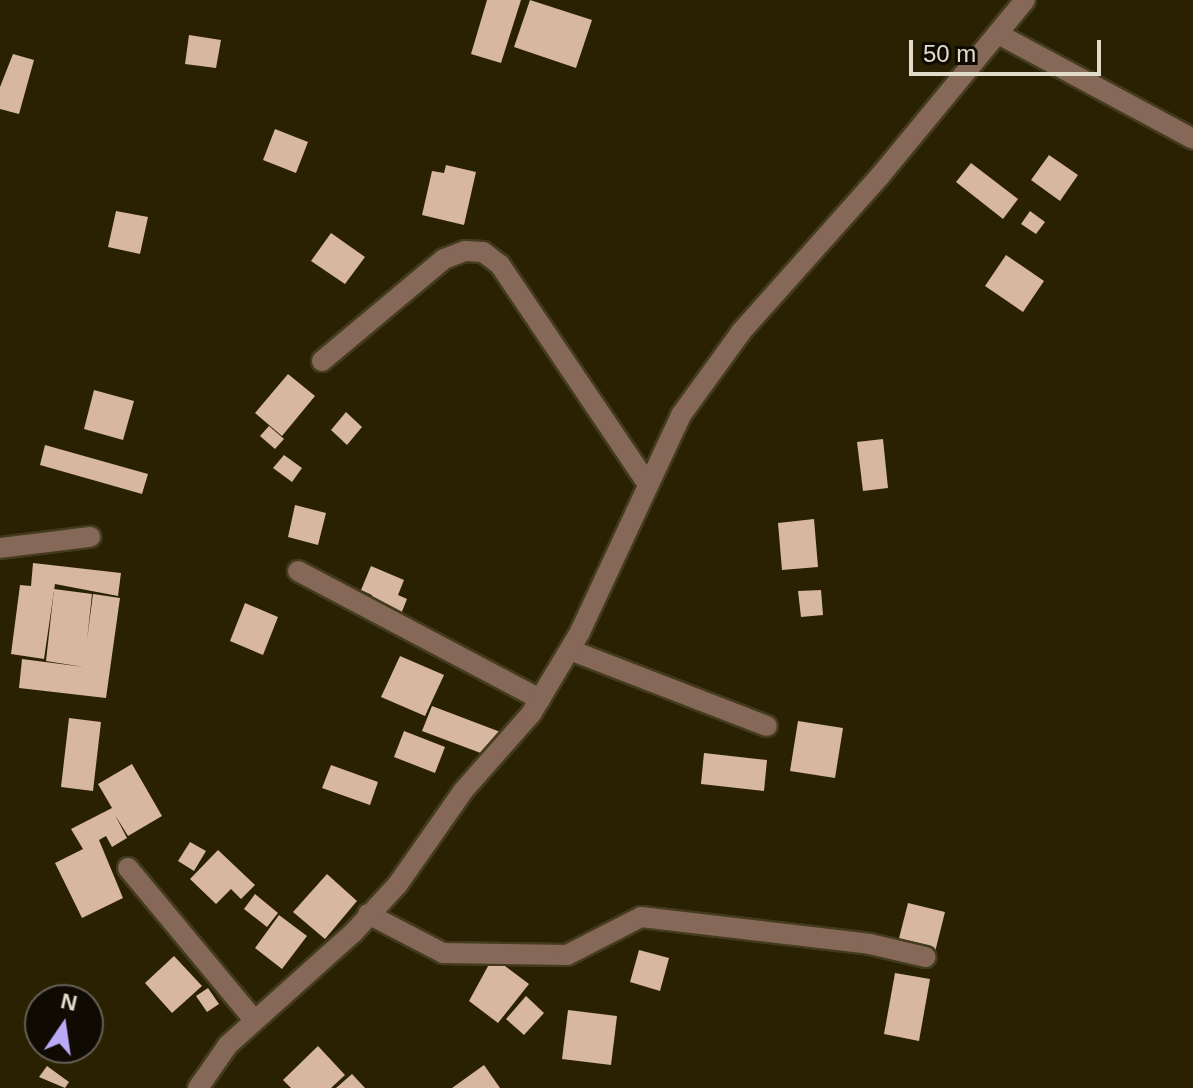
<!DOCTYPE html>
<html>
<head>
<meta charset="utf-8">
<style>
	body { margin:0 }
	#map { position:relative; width:1193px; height:1088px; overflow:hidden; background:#2a2102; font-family:Arial,sans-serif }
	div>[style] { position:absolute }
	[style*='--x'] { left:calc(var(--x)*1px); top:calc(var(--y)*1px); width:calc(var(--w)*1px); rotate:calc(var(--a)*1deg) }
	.building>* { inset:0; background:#d7b79f }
	.roads { filter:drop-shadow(2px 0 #443b1e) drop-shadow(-2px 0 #443b1e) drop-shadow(0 2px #443b1e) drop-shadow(0 -2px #443b1e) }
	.minor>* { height:20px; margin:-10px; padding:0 10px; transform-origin:10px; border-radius:10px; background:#856857 }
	span { translate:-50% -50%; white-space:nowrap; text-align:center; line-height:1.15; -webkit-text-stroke:8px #0f0b02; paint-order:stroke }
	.north { position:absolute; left:24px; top:984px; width:80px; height:80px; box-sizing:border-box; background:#0f0b02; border:2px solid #635f52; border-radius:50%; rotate:13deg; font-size:22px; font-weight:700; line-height:32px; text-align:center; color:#e1dcca }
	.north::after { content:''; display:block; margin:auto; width:28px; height:36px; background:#baaaf7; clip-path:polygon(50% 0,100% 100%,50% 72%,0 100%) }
	.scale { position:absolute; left:909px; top:40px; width:192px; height:36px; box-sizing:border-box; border:4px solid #e1dcca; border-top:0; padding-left:10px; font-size:24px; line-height:28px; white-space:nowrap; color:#e1dcca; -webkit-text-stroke:6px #0f0b02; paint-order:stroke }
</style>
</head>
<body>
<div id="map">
	<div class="building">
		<i style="clip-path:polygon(487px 0,521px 0,501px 63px,471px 54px)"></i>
		<i style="clip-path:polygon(530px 0,592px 20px,576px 68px,514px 47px)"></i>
		<i style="clip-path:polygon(189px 35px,221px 40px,216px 68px,185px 64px)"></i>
		<i style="clip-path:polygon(13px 54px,34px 60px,19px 114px,0 109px,0 87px)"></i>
		<i style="clip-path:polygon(275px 129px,308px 142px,296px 173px,263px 160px)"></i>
		<i style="clip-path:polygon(1049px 155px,1078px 175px,1060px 201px,1031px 180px)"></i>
		<i style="clip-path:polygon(971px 163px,1018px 199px,1003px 219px,956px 182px)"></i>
		<i style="clip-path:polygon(446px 165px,476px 172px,464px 225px,422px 215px,432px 171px,444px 173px)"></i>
		<i style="clip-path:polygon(116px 211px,148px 217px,140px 254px,108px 247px)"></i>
		<i style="clip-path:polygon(1030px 211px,1045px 222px,1036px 234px,1021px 224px)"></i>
		<i style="clip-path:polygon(331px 233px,365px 257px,345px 284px,311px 261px)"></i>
		<i style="clip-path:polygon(1006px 255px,1044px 281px,1023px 312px,985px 286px)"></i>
		<i style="clip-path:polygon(288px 374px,315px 396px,282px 436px,255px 413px)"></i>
		<i style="clip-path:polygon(94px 390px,134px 401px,123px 440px,84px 429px)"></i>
		<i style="clip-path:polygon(346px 412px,362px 427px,347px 445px,331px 430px)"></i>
		<i style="clip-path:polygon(269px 426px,284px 439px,275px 449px,260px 436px)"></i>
		<i style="clip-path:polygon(883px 439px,888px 488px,863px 491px,857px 442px)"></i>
		<i style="clip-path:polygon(45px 445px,148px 474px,142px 494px,40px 465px)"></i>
		<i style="clip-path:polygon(284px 455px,302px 468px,292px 482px,273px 468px)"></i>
		<i style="clip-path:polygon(295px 505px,326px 513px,318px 545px,288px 537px)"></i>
		<i style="clip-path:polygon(814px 519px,818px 567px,782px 570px,778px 523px)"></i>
		<i style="clip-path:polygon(33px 563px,121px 573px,118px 596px,55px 584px,44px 659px,11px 654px,20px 585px,31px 586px)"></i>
		<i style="clip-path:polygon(371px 566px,404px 580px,398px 595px,407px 599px,401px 614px,370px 601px,372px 595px,361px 590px)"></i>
		<i style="clip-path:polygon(54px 589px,92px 594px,87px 640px,93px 594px,120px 598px,106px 698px,19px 688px,22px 659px,84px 667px,46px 661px)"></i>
		<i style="clip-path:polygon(821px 590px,823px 615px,801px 617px,798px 591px)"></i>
		<i style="clip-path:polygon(245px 603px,278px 617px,263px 655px,230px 641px)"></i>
		<i style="clip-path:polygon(400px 656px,444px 675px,425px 716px,381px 697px)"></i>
		<i style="clip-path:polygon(432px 706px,503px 733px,494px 758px,422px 731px)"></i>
		<i style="clip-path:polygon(69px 718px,101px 722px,93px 791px,61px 787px)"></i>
		<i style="clip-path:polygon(798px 721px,843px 728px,835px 778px,790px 771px)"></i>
		<i style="clip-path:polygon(404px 731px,445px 747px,435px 773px,394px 757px)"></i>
		<i style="clip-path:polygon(704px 753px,767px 760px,764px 791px,701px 784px)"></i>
		<i style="clip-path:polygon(132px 764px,162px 816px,128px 836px,115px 815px,127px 838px,112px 847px,106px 836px,99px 840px,123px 898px,82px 918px,55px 863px,83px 849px,71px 829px,112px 808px,98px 784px)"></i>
		<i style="clip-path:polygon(331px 765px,378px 782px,370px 805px,322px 788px)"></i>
		<i style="clip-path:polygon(190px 842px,206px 851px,194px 871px,178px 861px)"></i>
		<i style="clip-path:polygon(218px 850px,255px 885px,241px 899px,231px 889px,216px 904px,190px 879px)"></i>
		<i style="clip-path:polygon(327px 874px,357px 901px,325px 939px,293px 912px)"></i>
		<i style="clip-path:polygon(255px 894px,278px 913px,267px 927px,244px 909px)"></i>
		<i style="clip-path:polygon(908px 903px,945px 912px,934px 956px,897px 946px)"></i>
		<i style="clip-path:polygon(279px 915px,307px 936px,282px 969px,255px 948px)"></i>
		<i style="clip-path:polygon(639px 950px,669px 958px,660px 991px,630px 982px)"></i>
		<i style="clip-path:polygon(174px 956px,202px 986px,172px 1013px,145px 983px)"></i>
		<i style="clip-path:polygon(493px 957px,529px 984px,498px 1023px,469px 1001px)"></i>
		<i style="clip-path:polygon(895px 973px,930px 979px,919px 1041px,884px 1034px)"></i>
		<i style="clip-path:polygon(208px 988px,219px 1004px,207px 1012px,196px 996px)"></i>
		<i style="clip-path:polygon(526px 996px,544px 1013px,524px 1035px,506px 1019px)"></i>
		<i style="clip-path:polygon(568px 1010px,617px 1016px,611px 1065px,562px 1059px)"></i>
		<i style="clip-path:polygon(318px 1046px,345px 1075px,331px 1088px,291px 1088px,283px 1080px)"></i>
		<i style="clip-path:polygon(484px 1065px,500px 1088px,452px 1088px)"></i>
		<i style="clip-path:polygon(47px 1066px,69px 1082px,65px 1088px,39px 1077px)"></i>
		<i style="clip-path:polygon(352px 1074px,365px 1088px,336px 1088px)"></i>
	</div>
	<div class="roads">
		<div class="minor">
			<i style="--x:1000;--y:35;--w:219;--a:28.3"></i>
			<i style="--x:322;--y:361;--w:159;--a:-39.9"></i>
			<i style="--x:444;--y:259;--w:22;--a:-21"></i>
			<i style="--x:465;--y:251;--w:18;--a:3"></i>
			<i style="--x:483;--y:252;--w:21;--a:37"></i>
			<i style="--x:500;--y:265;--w:263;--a:56"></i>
			<i style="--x:0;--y:548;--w:91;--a:-7"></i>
			<i style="--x:298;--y:571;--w:274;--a:27.9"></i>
			<i style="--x:570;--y:650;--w:211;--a:21.1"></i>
			<i style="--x:128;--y:868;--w:197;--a:50.3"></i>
			<i style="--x:368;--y:914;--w:85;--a:27.5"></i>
			<i style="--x:443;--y:953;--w:124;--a:0.9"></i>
			<i style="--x:567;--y:955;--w:83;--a:-27.2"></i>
			<i style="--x:641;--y:917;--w:231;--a:6.7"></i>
			<i style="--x:870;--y:944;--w:57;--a:13.1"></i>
			<i style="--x:198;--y:1088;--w:52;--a:-55.1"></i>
			<i style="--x:228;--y:1045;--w:168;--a:-41.9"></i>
			<i style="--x:353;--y:933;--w:67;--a:-47.4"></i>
			<i style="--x:398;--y:884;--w:113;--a:-55"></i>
			<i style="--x:463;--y:791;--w:103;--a:-48.6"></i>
			<i style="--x:531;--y:714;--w:96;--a:-59.1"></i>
			<i style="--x:580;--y:632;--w:239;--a:-65"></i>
			<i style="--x:681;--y:415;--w:102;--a:-54.1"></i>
			<i style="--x:741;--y:332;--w:209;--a:-48.3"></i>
			<i style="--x:880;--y:176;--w:228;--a:-50.5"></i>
		</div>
	</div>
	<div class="north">N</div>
	<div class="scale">50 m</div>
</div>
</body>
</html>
